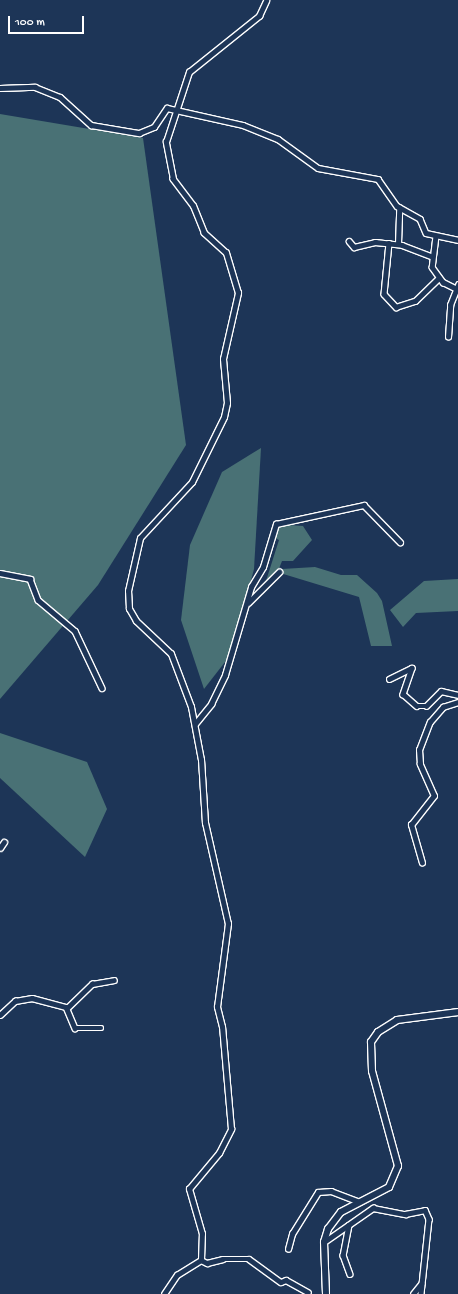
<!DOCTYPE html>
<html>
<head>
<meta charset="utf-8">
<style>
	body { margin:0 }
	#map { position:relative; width:458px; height:1294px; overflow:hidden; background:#1d3557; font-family:"Gochi Hand",sans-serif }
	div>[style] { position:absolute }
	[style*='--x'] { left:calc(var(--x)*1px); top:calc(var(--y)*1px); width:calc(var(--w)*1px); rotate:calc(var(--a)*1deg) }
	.green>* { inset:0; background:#497175 }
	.roads { filter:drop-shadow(1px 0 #fff) drop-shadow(-1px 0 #fff) drop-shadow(0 1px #fff) drop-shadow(0 -1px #fff) }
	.minor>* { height:4.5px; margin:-2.25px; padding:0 2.25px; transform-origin:2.25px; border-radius:2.25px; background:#1d3557 }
	.secondary>* { height:6px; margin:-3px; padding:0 3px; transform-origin:3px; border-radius:3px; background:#1d3557 }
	span { translate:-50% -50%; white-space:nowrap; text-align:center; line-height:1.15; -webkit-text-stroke:4px #1d3557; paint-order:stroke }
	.scale { position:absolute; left:8px; top:16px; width:76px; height:18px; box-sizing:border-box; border:2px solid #fff; border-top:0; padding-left:5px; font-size:12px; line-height:14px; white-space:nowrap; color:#fff; -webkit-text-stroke:3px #1d3557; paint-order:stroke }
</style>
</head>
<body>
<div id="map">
	<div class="green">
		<i style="clip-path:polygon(0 114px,143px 138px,186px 445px,98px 585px,0 699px)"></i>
		<i style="clip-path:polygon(261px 448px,254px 569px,232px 653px,204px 689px,181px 620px,190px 545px,222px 472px)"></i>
		<i style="clip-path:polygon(275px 524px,303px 526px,312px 540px,293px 561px,282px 561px,275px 579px,265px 584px,279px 540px,273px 537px)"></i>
		<i style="clip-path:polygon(315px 567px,341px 575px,357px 575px,377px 593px,382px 601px,392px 646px,371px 646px,359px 597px,280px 573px,282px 569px)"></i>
		<i style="clip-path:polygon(458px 579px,458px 611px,416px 613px,403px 627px,390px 610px,424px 581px)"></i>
		<i style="clip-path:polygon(0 733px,87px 762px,107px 809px,85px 857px,0 778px)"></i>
	</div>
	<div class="roads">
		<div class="minor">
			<i style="--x:0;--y:88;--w:35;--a:-2"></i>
			<i style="--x:35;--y:87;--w:27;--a:22"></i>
			<i style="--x:60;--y:97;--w:42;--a:42.1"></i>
			<i style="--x:91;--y:125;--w:49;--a:9.5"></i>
			<i style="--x:139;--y:133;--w:16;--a:-22"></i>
			<i style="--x:154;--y:127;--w:23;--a:-56"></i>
			<i style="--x:167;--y:108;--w:78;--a:12.6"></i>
			<i style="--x:243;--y:125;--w:38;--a:22"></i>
			<i style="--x:278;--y:139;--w:49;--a:35.9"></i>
			<i style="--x:318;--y:168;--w:61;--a:10.4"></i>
			<i style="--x:378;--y:179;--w:33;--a:55"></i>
			<i style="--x:397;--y:206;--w:26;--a:29"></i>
			<i style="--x:420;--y:219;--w:15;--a:67"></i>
			<i style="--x:426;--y:233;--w:33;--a:12"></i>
			<i style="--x:436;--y:236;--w:31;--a:97"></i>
			<i style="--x:432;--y:267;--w:19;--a:54"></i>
			<i style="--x:443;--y:282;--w:13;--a:27"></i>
			<i style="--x:349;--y:241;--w:8;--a:50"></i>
			<i style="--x:354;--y:247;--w:22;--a:-13"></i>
			<i style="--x:375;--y:242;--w:27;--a:6"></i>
			<i style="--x:402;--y:245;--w:31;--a:21"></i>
			<i style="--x:389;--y:243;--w:51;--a:95.6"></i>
			<i style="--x:384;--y:294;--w:18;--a:47"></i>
			<i style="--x:396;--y:307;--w:20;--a:-18"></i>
			<i style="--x:415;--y:301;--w:33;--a:-44"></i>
			<i style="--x:398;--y:244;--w:36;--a:-88"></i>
			<i style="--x:448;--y:337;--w:32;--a:-86"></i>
			<i style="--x:450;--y:305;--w:22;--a:-68"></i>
			<i style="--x:0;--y:573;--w:31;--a:11"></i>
			<i style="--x:30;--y:579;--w:22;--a:69"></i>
			<i style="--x:38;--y:600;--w:48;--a:40"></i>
			<i style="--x:75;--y:631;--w:63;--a:64.7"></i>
			<i style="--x:248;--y:603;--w:44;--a:-45"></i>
			<i style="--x:389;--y:679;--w:25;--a:-26"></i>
			<i style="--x:412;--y:668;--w:28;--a:109"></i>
			<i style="--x:403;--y:694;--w:18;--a:41"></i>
			<i style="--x:417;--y:706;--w:9;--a:0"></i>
			<i style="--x:426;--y:706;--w:21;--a:-45"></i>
			<i style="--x:441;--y:691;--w:17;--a:13"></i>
			<i style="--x:195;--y:724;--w:26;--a:-51"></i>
			<i style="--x:211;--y:704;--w:32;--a:-64"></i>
			<i style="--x:225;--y:675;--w:92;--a:-73.5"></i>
			<i style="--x:251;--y:587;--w:23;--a:-59"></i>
			<i style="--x:263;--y:567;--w:45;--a:-73.2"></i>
			<i style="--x:276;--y:524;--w:90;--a:-12.2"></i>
			<i style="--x:364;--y:505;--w:52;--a:45.8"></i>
			<i style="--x:0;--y:848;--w:7;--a:-56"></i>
			<i style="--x:422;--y:863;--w:40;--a:-106"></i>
			<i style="--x:411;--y:825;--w:37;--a:-52"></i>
			<i style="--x:434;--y:796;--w:35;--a:-114"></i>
			<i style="--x:420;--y:764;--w:14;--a:-94"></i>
			<i style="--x:419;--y:750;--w:30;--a:-69"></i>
			<i style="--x:430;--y:722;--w:20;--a:-49"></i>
			<i style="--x:443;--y:707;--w:16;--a:-18"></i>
			<i style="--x:67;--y:1008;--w:35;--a:-44"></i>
			<i style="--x:92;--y:984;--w:22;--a:-10"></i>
			<i style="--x:0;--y:1015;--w:21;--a:-43"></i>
			<i style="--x:15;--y:1001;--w:17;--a:-10"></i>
			<i style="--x:32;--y:998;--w:35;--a:15"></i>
			<i style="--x:66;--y:1007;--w:23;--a:67"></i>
			<i style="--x:75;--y:1028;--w:26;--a:0"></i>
			<i style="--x:349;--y:1225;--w:31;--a:101"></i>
			<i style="--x:343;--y:1255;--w:20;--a:70"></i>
			<i style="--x:324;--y:1242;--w:60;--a:-34.8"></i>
			<i style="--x:373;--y:1208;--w:33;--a:11"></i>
			<i style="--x:405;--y:1214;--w:20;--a:-11"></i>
			<i style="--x:425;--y:1210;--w:10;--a:66"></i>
			<i style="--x:429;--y:1219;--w:75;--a:96.1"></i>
			<i style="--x:288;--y:1249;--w:16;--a:-75"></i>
			<i style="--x:292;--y:1234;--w:49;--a:-58.2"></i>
			<i style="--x:318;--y:1192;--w:13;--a:-4"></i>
			<i style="--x:331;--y:1191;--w:30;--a:21"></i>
			<i style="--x:201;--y:1260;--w:7;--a:27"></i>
			<i style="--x:207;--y:1263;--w:16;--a:-14"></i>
			<i style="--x:223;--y:1259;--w:26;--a:0"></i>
			<i style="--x:249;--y:1259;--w:39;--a:36"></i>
			<i style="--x:281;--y:1282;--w:5;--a:-22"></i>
			<i style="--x:286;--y:1280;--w:25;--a:29"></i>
			<i style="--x:164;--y:1294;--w:23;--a:-56"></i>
			<i style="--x:177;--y:1275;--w:28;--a:-32"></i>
			<i style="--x:201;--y:1260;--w:26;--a:-88"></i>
			<i style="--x:202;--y:1234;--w:47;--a:-106.1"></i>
			<i style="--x:189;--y:1189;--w:47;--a:-50.2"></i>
			<i style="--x:219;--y:1153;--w:27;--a:-63"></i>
			<i style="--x:231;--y:1129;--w:102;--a:-95"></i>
			<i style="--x:222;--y:1027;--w:21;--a:-104"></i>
			<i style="--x:217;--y:1007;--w:84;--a:-82.5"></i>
			<i style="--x:228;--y:924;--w:104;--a:-102.8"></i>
			<i style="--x:205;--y:823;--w:63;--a:-93.6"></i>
			<i style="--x:201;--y:760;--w:54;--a:-100.7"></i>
			<i style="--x:191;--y:707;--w:57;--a:-110.7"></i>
			<i style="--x:171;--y:654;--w:48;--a:-136.7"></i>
			<i style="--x:136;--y:621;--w:14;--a:-120"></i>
			<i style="--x:129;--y:609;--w:18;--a:-93"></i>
			<i style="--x:128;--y:591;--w:54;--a:-77.2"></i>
			<i style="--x:140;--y:538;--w:76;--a:-47.1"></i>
			<i style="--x:192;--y:482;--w:72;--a:-63.8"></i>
			<i style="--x:224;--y:417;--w:14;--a:-78"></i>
			<i style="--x:227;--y:403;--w:44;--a:-95.2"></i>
			<i style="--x:223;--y:359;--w:68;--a:-77.2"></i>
			<i style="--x:238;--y:293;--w:42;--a:-106.7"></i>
			<i style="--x:226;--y:253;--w:30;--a:-138"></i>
			<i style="--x:204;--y:233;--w:29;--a:-112"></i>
			<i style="--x:193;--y:206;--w:34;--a:-127"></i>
			<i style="--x:173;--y:179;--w:38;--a:-101"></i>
			<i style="--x:166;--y:142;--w:74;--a:-71.8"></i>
			<i style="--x:189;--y:72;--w:90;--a:-38.7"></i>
			<i style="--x:259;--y:16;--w:17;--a:-65"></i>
			<i style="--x:413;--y:1294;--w:13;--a:-51"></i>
		</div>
		<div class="secondary">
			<i style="--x:326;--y:1294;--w:52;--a:-92.2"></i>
			<i style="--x:324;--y:1242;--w:14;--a:-73"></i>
			<i style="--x:328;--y:1229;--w:21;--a:-53"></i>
			<i style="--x:341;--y:1212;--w:54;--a:-27.5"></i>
			<i style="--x:389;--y:1187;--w:23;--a:-67"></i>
			<i style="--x:398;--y:1166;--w:98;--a:-105.3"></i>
			<i style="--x:372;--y:1071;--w:29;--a:-92"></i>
			<i style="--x:371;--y:1042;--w:12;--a:-55"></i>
			<i style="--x:378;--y:1032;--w:22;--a:-32"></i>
			<i style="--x:397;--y:1020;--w:62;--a:-7.5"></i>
		</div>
	</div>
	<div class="scale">100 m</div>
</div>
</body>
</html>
